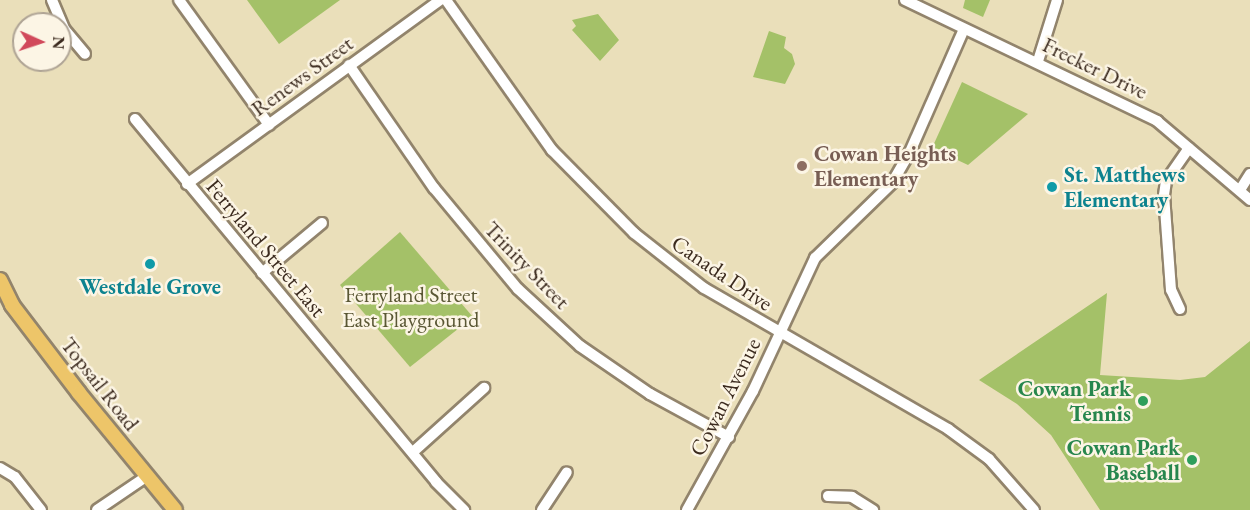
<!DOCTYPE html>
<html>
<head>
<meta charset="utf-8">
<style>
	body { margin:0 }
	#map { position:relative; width:1250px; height:510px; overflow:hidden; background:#eadfba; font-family:"EB Garamond",serif }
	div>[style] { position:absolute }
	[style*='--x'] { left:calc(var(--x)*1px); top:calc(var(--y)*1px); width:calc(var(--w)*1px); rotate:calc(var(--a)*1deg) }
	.green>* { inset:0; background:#a4c168 }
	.roads { filter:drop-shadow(2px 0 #92846c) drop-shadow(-2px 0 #92846c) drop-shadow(0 2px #92846c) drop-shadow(0 -2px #92846c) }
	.minor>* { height:10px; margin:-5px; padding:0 5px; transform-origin:5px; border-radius:5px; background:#fff }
	.major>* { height:14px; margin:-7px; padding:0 7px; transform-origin:7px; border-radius:7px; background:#edc569 }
	.dots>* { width:16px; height:16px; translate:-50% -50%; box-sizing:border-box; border:3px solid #fcf5e5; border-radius:50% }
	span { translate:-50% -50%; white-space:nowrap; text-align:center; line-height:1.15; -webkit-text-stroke:5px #fcf5e5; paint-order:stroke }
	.street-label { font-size:22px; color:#3b2a1e }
	.education-label { font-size:22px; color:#785e54; font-weight:700 }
	.left { translate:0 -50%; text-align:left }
	.culture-label { font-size:22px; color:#0d838f; font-weight:700 }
	.park-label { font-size:22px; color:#5a5734 }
	.leisure-label { font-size:22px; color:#27864d; font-weight:700 }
	.right { translate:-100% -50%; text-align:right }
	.north { position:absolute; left:12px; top:12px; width:60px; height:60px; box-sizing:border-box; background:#fcf5e5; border:2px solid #afa495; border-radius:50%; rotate:93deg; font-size:16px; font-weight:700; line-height:24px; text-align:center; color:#3b2a1e }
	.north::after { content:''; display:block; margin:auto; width:21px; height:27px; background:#d1495b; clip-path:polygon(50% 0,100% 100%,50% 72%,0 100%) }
</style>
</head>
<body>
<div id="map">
	<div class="green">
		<i style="clip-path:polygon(247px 0,340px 0,279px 44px)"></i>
		<i style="clip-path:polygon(965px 0,990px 0,983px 17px,963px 8px)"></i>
		<i style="clip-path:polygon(598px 14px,619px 40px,600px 61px,572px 30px,576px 26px,572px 20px)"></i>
		<i style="clip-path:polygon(769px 31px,786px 37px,784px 48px,792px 54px,795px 64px,785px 84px,753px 77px)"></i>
		<i style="clip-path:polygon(962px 82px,1028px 114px,968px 165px,932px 148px)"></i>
		<i style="clip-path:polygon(400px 232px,473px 317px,410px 367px,340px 285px)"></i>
		<i style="clip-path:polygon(1107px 293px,1100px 375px,1180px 380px,1205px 377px,1250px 341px,1250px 510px,1100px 510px,1051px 435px,1017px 404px,979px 380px)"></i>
	</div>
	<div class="roads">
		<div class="minor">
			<i style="--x:52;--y:0;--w:33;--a:67"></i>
			<i style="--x:65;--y:30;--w:31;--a:50"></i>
			<i style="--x:179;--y:0;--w:154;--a:54.2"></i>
			<i style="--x:446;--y:0;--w:184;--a:54.8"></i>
			<i style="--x:552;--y:150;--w:117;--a:45.3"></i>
			<i style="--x:634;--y:233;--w:89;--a:38.2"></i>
			<i style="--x:704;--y:288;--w:282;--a:30"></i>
			<i style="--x:948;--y:429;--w:51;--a:36.2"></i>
			<i style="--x:989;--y:459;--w:68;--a:48.6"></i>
			<i style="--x:905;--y:0;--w:280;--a:25.6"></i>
			<i style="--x:1157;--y:121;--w:122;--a:40.3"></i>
			<i style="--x:1038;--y:61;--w:64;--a:-72.7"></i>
			<i style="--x:349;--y:65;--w:150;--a:55.4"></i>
			<i style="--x:434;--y:188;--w:131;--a:50.3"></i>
			<i style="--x:518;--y:289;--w:84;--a:42.6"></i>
			<i style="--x:580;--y:346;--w:85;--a:34.4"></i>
			<i style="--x:650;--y:394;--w:90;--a:28.6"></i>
			<i style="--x:135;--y:119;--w:472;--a:50.3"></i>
			<i style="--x:436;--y:482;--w:40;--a:45"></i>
			<i style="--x:187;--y:184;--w:313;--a:-36"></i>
			<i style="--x:1240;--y:190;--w:19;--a:-58"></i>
			<i style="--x:262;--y:273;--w:78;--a:-39.8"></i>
			<i style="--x:1180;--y:309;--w:21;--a:-115"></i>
			<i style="--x:1171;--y:290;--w:95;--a:-94.2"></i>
			<i style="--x:1164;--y:195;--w:14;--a:-82"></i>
			<i style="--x:1166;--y:181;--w:40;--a:-55.1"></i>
			<i style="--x:413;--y:452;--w:96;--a:-42"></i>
			<i style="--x:0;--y:468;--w:17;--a:31"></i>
			<i style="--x:15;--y:477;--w:42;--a:51.8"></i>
			<i style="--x:828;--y:496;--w:24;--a:2"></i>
			<i style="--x:852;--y:497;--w:25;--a:32"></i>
			<i style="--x:97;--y:510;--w:60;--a:-34.2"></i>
			<i style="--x:542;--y:510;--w:45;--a:-56.7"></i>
			<i style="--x:687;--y:510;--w:136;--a:-61"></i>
			<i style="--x:753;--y:391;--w:147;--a:-65"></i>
			<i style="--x:815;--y:258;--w:107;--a:-44.2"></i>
			<i style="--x:892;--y:183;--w:36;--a:-60"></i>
			<i style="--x:910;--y:152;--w:134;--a:-66.3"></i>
		</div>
		<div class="major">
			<i style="--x:0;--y:280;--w:28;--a:64"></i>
			<i style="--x:12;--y:305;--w:111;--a:52.7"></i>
			<i style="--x:79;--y:393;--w:151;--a:50.6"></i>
		</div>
	</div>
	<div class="dots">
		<i style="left:802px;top:166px;background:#8d6e63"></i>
		<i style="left:1052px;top:187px;background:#0f9aa8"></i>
		<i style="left:150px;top:264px;background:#0f9aa8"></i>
		<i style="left:1143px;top:401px;background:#2e9e5b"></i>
		<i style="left:1192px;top:460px;background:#2e9e5b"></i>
	</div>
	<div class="street-label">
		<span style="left:1095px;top:68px;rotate:26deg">Frecker Drive</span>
		<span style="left:302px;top:76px;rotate:-36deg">Renews Street</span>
		<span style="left:266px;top:248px;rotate:50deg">Ferryland Street East</span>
		<span style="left:527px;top:265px;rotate:46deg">Trinity Street</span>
		<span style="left:722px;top:273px;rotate:34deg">Canada Drive</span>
		<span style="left:100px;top:384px;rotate:52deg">Topsail Road</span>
		<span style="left:725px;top:397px;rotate:-63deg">Cowan Avenue</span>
	</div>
	<div class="education-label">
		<span class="left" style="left:814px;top:166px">Cowan Heights<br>Elementary</span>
	</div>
	<div class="culture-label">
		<span class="left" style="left:1064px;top:187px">St. Matthews<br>Elementary</span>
		<span style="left:150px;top:287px">Westdale Grove</span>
	</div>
	<div class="park-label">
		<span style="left:411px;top:307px">Ferryland Street<br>East Playground</span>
	</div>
	<div class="leisure-label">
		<span class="right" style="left:1131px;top:401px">Cowan Park<br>Tennis</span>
		<span class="right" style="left:1180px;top:460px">Cowan Park<br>Baseball</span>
	</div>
	<div class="north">N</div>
</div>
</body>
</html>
